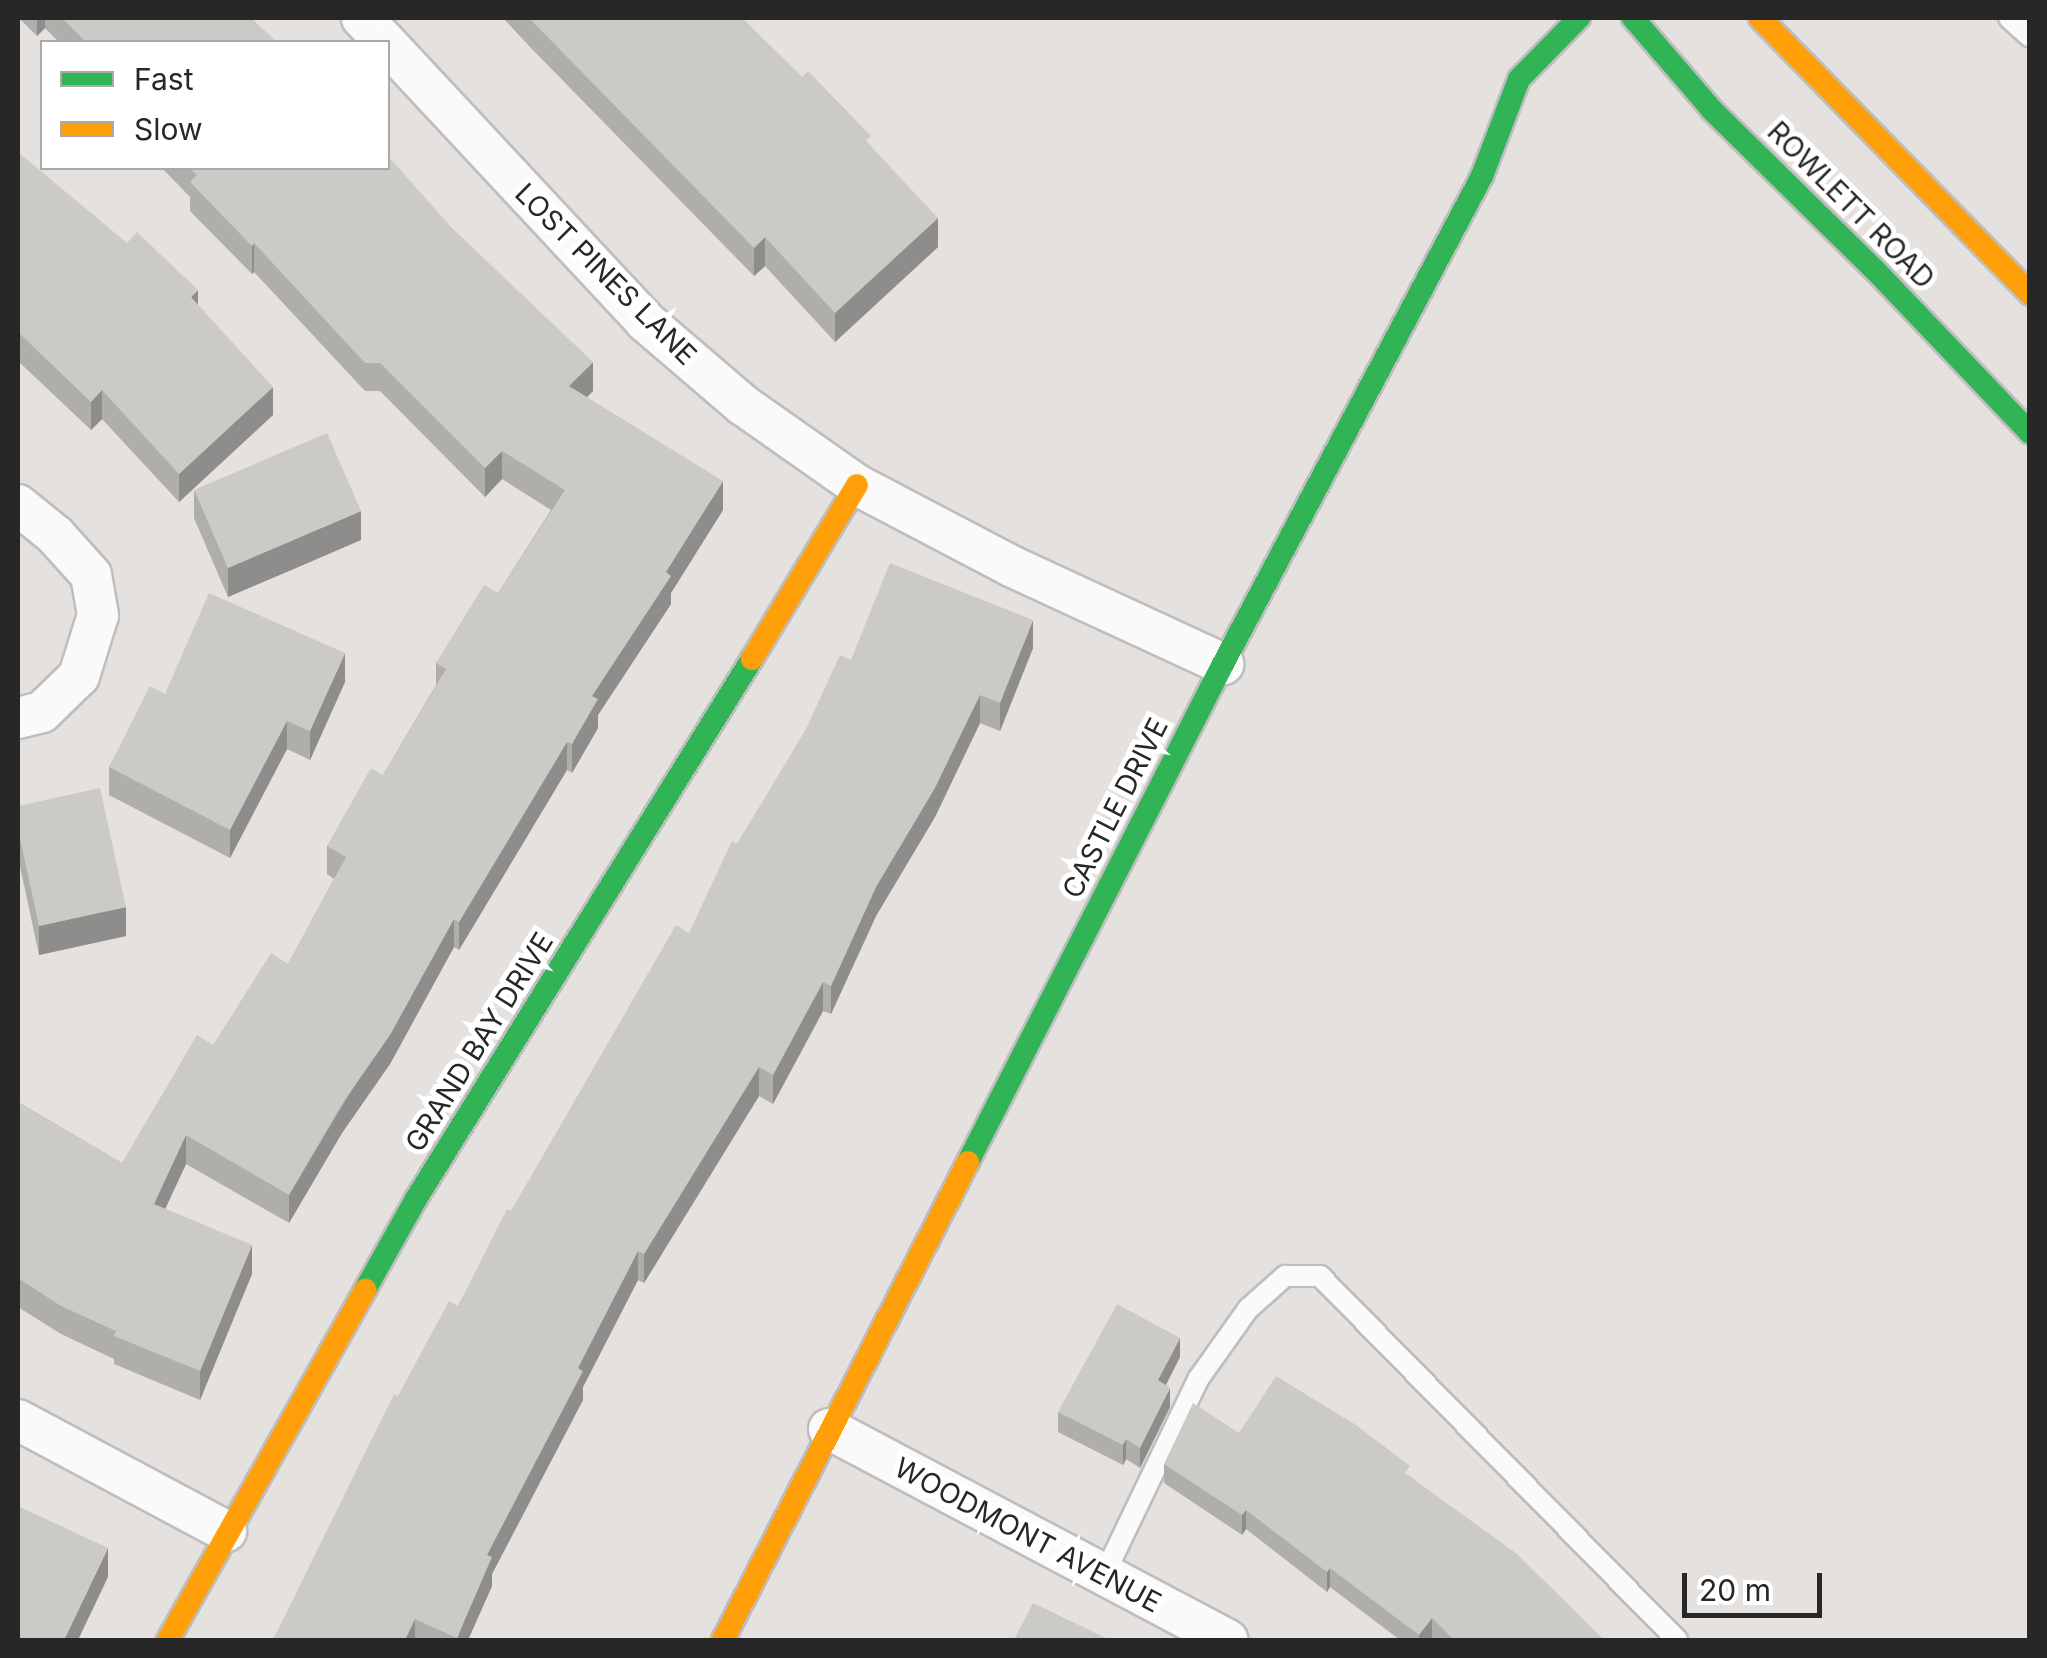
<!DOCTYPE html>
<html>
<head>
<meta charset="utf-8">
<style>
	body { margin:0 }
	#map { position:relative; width:2047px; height:1658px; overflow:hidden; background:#e4e1de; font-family:Inter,sans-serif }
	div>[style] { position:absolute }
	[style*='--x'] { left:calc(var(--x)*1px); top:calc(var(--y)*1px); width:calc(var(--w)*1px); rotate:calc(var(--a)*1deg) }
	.roads { filter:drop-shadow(2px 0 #bfbebf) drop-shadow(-2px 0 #bfbebf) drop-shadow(0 2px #bfbebf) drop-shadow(0 -2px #bfbebf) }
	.lane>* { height:20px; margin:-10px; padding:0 10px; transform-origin:10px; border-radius:10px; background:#fbfafa }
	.street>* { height:40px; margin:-20px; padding:0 20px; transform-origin:20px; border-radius:20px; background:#fbfafa }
	.fast>* { height:22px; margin:-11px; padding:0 11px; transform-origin:11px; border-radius:11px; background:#30b455 }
	.slow>* { height:22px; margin:-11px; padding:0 11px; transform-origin:11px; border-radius:11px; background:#ff9f0a }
	.wall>* { inset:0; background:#afaeab }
	.shaded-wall>* { inset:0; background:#8f8d8b }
	.building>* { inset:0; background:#cccac7 }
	span { translate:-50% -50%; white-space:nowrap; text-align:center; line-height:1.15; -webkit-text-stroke:10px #fff; paint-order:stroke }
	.street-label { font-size:28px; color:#272727 }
	.frame { position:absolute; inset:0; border:20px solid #272727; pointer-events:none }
	.legend { position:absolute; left:40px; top:40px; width:350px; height:130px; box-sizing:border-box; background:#fff; border:2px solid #a9a9a9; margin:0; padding:12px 18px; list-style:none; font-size:30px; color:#272727 }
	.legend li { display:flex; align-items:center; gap:20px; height:50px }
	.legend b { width:50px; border:2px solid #a9a9a9 }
	.scale { position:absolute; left:1682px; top:1573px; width:140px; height:45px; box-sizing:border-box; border:5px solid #272727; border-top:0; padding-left:12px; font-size:30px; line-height:35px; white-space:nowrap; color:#272727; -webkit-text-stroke:8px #fff; paint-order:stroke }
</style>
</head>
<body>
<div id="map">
	<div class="roads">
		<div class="lane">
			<i style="--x:2009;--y:18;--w:28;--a:42"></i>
			<i style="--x:1104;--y:1575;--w:219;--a:-64.3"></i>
			<i style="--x:1199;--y:1378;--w:85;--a:-54.6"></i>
			<i style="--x:1248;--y:1309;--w:50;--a:-41.7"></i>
			<i style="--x:1285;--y:1276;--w:35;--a:0"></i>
			<i style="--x:1320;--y:1276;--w:510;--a:45.56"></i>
		</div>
		<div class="street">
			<i style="--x:362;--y:18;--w:33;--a:46"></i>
			<i style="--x:388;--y:45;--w:377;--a:47"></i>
			<i style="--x:645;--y:321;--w:129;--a:40.6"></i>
			<i style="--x:743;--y:405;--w:139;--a:35.1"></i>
			<i style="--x:857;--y:485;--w:174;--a:27.7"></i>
			<i style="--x:1011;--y:566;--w:234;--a:24.8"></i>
			<i style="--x:18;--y:505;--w:48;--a:39"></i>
			<i style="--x:55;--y:535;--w:54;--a:48"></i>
			<i style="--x:91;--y:575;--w:41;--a:80.1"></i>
			<i style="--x:98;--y:615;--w:64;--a:107.3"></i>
			<i style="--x:79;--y:676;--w:52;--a:135.8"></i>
			<i style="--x:42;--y:712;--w:25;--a:166"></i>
			<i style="--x:18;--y:1420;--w:236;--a:28.1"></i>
			<i style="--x:829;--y:1429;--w:451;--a:27.9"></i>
		</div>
		<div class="fast">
			<i style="--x:1633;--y:18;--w:121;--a:49.3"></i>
			<i style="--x:1712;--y:110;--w:227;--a:44.5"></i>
			<i style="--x:1874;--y:269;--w:226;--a:46.4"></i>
			<i style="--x:968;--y:1162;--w:559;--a:-62.89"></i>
			<i style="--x:1223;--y:664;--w:552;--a:-62.04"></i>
			<i style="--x:1482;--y:176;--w:104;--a:-69.1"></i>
			<i style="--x:1519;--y:79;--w:86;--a:-45.5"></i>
			<i style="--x:365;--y:1290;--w:104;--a:-60.7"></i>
			<i style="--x:416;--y:1199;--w:636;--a:-58.11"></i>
		</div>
		<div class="slow">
			<i style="--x:1760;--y:18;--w:386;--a:45.6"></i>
			<i style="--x:752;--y:659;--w:203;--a:-58.9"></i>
			<i style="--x:168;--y:1640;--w:402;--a:-60.6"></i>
			<i style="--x:723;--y:1640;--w:537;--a:-62.86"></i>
		</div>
	</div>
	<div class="wall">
		<i style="clip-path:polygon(19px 18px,251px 18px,276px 42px,59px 42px,45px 28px,37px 36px)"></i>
		<i style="clip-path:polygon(503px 18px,742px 18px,871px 146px,938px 247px,835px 342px,765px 266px,754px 276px,531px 48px)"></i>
		<i style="clip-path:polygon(18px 137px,20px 155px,198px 305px,273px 415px,179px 502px,102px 419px,91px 430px,18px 361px)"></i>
		<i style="clip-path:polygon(162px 168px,388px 168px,593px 391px,587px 397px,723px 510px,671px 593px,671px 604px,598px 715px,598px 728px,572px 773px,567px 770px,459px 950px,454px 947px,390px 1064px,342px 1133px,289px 1223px,186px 1164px,165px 1209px,252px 1274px,200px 1400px,114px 1364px,114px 1359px,61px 1334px,18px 1307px,18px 1102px,122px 1163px,213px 1045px,288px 964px,334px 879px,327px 874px,327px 846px,383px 775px,436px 685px,436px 663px,498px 593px,551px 510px,502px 479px,485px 497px,380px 391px,365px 391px,254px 272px,252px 274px,190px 211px,190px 197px)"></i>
		<i style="clip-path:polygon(194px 490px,361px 540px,228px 597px,194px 518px)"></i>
		<i style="clip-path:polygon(1033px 648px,1000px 731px,980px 723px,935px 817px,876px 916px,831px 1014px,823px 1011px,773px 1104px,759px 1096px,644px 1283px,638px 1280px,583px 1387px,583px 1400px,492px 1574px,492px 1586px,468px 1640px,273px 1640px,398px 1396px,458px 1306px,511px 1211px,689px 933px,737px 844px,851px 660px)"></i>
		<i style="clip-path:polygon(345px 682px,310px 760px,287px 749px,230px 858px,109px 795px,109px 767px,165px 694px)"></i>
		<i style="clip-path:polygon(18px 806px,126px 936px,39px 955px,18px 857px)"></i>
		<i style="clip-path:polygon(1180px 1357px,1166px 1385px,1170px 1407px,1140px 1468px,1126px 1459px,1123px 1465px,1058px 1432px,1058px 1412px)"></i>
		<i style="clip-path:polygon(1239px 1433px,1410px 1476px,1604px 1640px,1435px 1640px,1432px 1637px,1430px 1640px,1400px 1640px,1330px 1587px,1327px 1592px,1246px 1529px,1242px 1535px,1164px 1483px,1164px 1464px)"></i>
	</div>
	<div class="shaded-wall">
		<i style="clip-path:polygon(37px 18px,45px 18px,45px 28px,37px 36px)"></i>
		<i style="clip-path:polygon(938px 218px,938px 247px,835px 342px,835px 313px)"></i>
		<i style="clip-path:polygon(765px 237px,765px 266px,754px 276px,754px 248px)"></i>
		<i style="clip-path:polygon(254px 243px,254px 272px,252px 274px,252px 246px)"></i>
		<i style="clip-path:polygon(198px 290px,198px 319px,191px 297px)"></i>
		<i style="clip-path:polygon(593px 362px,593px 391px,569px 414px,569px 386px)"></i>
		<i style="clip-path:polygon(273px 387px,273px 415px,179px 502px,179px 474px)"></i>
		<i style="clip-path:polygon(102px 390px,102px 419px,91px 430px,91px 402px)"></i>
		<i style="clip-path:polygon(502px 451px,502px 479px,485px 497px,485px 468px)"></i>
		<i style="clip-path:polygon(723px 481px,723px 510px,671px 593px,671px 604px,598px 715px,598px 728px,572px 773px,572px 744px,592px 696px,666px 572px)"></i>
		<i style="clip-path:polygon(361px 511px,361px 540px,228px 597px,228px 568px)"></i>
		<i style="clip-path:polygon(1033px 620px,1033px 648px,1000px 731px,1000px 703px)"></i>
		<i style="clip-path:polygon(345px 653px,345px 682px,310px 760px,310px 731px)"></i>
		<i style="clip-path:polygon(980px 695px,980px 723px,935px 817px,876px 916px,831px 1014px,831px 986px,876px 887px)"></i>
		<i style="clip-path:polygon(287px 721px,287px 749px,230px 858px,230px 830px)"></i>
		<i style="clip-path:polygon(567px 742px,567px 770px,459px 950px,459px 922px)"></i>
		<i style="clip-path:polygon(126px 907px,126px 936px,39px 955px,39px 926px)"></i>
		<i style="clip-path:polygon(454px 919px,454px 947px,390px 1064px,342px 1133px,289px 1223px,289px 1195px)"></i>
		<i style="clip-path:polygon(823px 982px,823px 1011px,773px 1104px,773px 1075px)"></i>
		<i style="clip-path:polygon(759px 1067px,759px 1096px,644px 1283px,644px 1254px)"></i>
		<i style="clip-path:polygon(186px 1135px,186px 1164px,154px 1233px,154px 1204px)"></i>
		<i style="clip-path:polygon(252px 1245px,252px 1274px,200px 1400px,200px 1371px)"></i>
		<i style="clip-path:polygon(638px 1251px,638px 1280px,583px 1387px,583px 1400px,492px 1574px,492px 1586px,468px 1640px,457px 1640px,487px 1555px,578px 1368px)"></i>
		<i style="clip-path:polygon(1180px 1338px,1180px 1357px,1158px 1400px,1158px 1380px)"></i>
		<i style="clip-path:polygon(1170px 1388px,1170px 1407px,1140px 1468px,1140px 1448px)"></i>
		<i style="clip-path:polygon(1126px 1439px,1126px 1459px,1123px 1465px,1123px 1445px)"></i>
		<i style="clip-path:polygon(1246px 1510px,1246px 1529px,1242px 1535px,1242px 1515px)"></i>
		<i style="clip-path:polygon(108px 1548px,108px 1577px,78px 1640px,64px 1640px)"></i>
		<i style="clip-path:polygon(1330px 1568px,1330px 1587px,1327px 1592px,1327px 1572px)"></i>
		<i style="clip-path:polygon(1432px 1618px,1432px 1637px,1430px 1640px,1419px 1640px,1419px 1635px)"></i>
		<i style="clip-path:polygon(415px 1619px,415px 1640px,405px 1640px)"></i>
	</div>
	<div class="building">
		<i style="clip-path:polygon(62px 18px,251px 18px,276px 42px,86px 42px)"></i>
		<i style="clip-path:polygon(529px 18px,742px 18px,802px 77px,808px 71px,871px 136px,866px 141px,938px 218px,835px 313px,765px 237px,754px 248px)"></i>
		<i style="clip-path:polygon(18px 152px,127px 243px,137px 232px,198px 290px,191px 297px,273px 387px,179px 474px,102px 390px,91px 402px,18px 332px)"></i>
		<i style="clip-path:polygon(388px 156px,451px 227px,593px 362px,569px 386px,723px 481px,666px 572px,671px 576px,592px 696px,598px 699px,572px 744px,567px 742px,459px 922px,454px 919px,390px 1035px,342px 1104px,289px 1195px,186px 1135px,154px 1204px,252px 1245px,200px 1371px,114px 1336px,116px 1331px,61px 1306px,18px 1278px,18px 1102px,122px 1163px,197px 1035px,213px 1045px,271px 953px,288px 964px,346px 857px,327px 846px,371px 768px,383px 775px,446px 669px,436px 663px,484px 585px,498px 593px,565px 490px,502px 451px,485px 468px,380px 363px,365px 363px,254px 243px,252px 246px,190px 182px,197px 175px,189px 168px,388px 168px)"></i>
		<i style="clip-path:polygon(327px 433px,361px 511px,228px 568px,194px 490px)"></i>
		<i style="clip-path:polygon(890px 563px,1033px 620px,1000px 703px,980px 695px,935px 788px,876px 887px,831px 986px,823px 982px,773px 1075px,759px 1067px,644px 1254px,638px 1251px,578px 1368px,583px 1371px,487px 1555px,492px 1557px,457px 1638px,415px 1619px,405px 1640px,273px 1640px,394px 1394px,398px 1396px,449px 1301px,458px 1306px,507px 1209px,511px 1211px,676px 925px,689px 933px,732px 841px,737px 844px,806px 729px,840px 655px,851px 660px)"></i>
		<i style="clip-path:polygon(209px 593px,345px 653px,310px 731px,287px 721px,230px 830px,109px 767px,150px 686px,165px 694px)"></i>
		<i style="clip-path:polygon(100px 788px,126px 907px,39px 926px,18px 829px,18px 806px)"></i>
		<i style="clip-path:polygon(1117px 1304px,1180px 1338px,1158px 1380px,1170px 1388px,1140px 1448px,1126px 1439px,1123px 1445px,1058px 1412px)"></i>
		<i style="clip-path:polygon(1276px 1376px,1356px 1425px,1410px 1466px,1405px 1473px,1517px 1554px,1604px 1640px,1454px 1640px,1432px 1618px,1419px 1635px,1330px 1568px,1327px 1572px,1246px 1510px,1242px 1515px,1164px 1464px,1193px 1403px,1239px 1433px)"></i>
		<i style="clip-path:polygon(18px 1506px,108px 1548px,64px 1640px,18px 1640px)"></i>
		<i style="clip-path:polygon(1033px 1603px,1110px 1640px,1014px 1640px)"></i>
	</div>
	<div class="street-label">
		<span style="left:1851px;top:205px;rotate:45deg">ROWLETT ROAD</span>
		<span style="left:606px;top:274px;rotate:45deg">LOST PINES LANE</span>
		<span style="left:1115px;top:808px;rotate:-63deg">CASTLE DRIVE</span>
		<span style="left:479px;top:1042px;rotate:-58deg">GRAND BAY DRIVE</span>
		<span style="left:1028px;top:1535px;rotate:28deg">WOODMONT AVENUE</span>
	</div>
	<div class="frame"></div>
	<ul class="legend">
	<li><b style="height:12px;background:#30b455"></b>Fast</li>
	<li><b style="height:12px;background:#ff9f0a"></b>Slow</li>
	</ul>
	<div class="scale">20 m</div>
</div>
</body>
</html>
